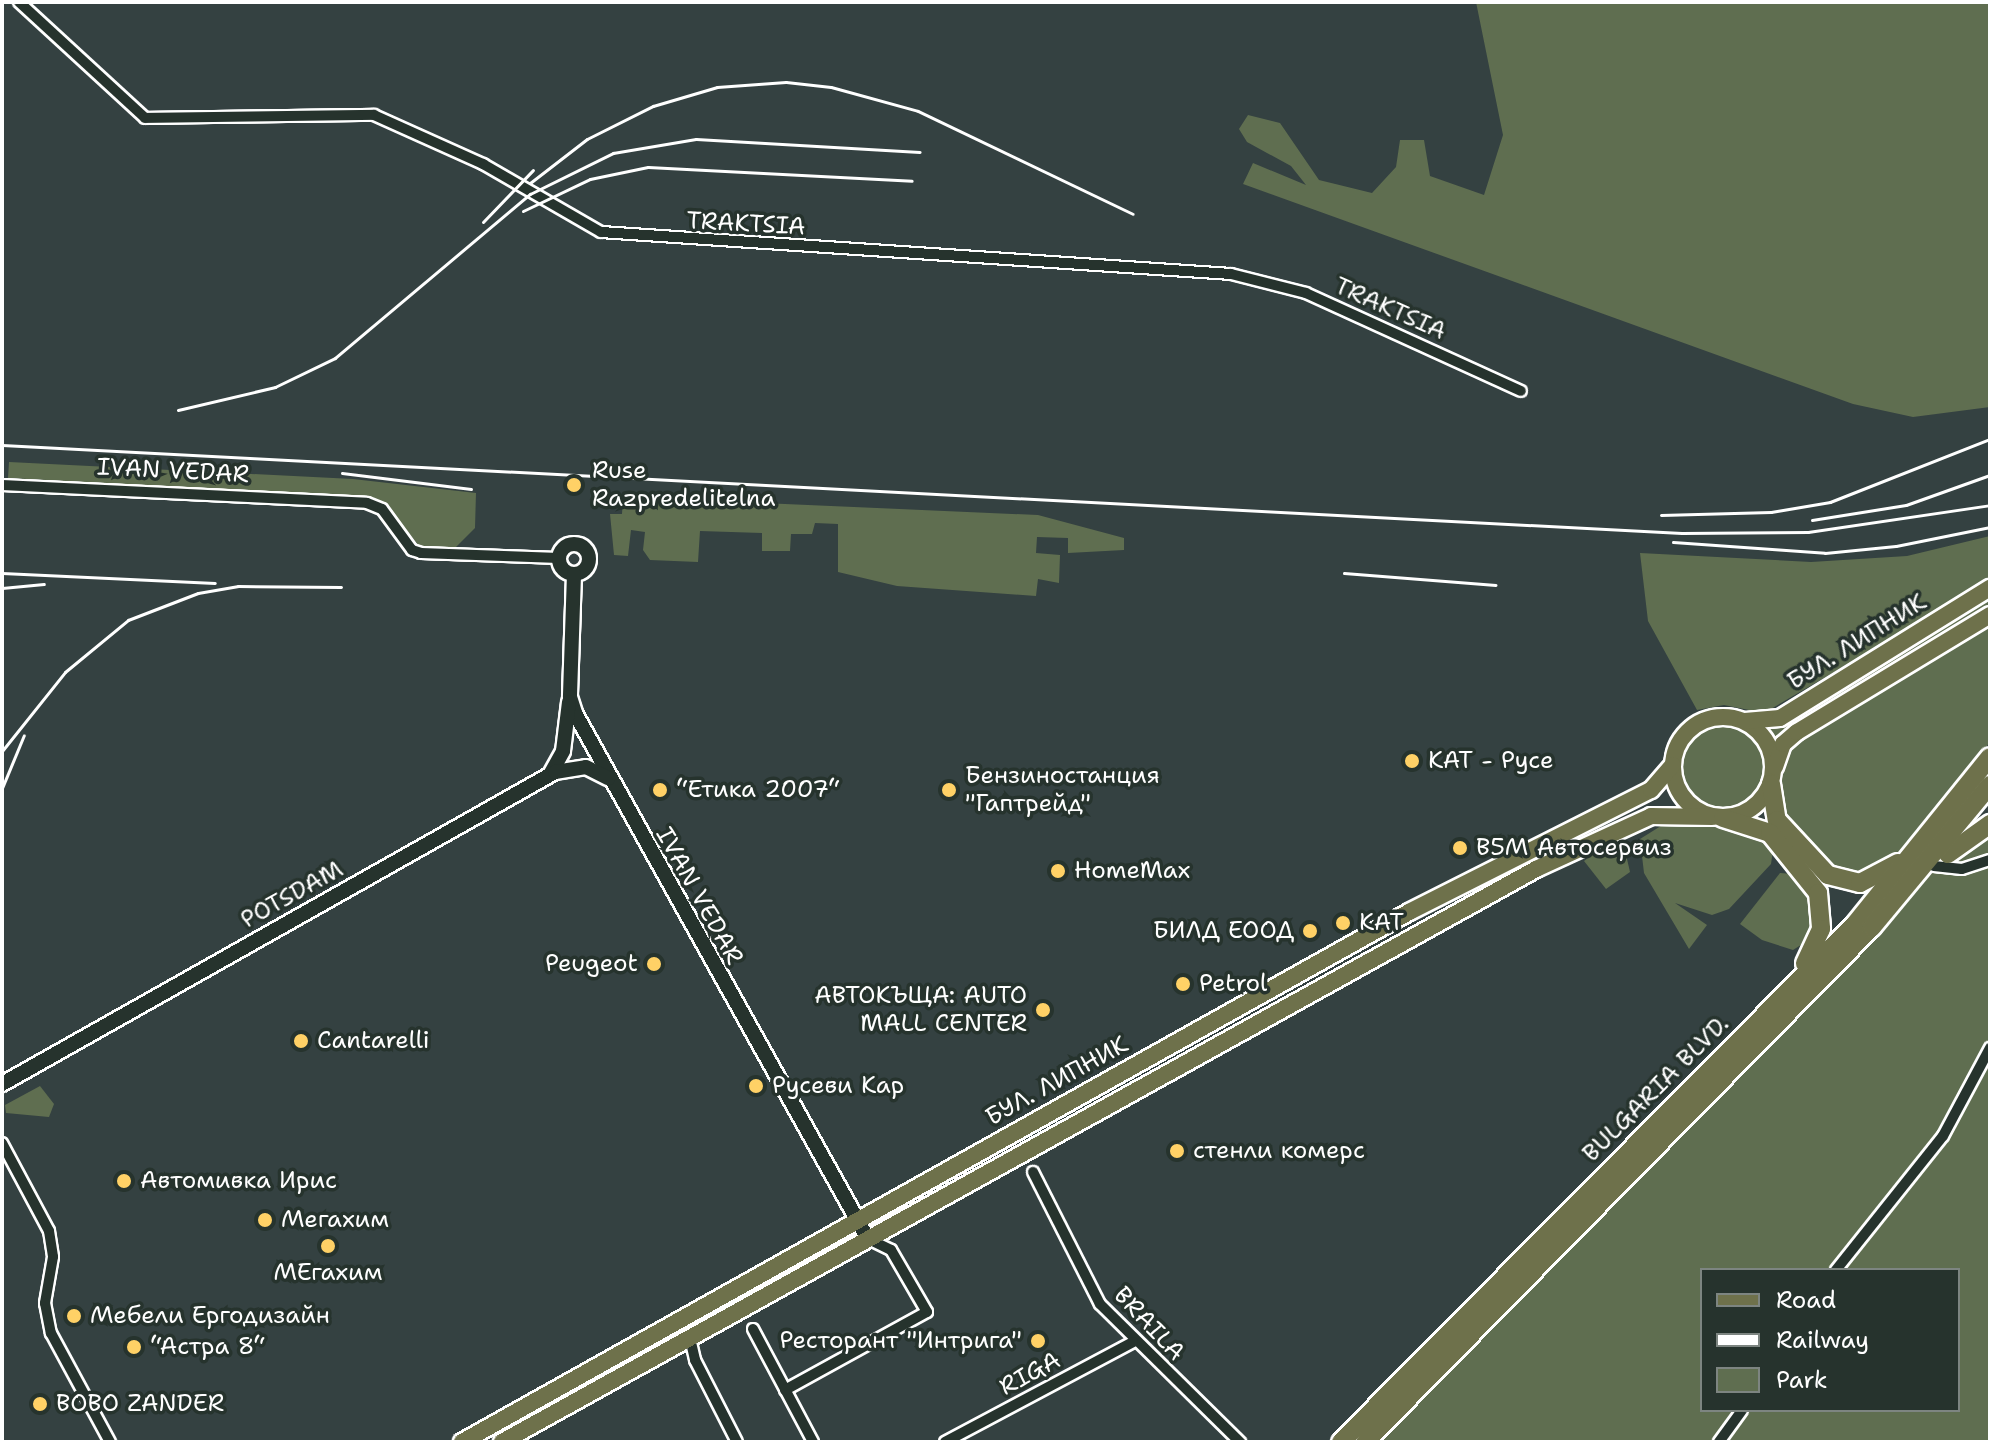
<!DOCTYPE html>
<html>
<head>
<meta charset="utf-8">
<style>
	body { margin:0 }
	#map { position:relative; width:1992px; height:1444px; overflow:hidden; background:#344141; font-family:"Shantell Sans",sans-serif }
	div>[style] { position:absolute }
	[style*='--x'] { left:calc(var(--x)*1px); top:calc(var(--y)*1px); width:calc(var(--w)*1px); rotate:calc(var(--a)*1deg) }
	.green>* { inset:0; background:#5f6e50 }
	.round { border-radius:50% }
	.roads { filter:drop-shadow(2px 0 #fff) drop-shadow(-2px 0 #fff) drop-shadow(0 2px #fff) drop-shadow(0 -2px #fff) }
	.street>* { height:10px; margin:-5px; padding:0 5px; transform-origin:5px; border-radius:5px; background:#26332d }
	.secondary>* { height:14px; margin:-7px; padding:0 7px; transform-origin:7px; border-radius:7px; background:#26332d }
	.secondary>.ring { margin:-7px; padding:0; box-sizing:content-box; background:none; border:14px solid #26332d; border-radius:50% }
	.primary>* { height:16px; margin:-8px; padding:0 8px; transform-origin:8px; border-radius:8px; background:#6e714b }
	.primary>.ring { margin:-8px; padding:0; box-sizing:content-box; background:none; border:16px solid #6e714b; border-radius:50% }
	.highway>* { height:18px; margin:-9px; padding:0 9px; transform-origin:9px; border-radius:9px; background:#6e714b }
	.rail>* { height:3px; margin:-1.5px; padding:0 1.5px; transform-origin:1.5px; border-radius:1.5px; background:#fff }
	.dots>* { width:22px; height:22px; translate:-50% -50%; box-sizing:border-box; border:4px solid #26332d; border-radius:50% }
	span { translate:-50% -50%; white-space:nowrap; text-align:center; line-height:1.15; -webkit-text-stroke:7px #26332d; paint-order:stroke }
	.street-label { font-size:24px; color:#fff }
	.poi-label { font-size:24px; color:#fff }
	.left { translate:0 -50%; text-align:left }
	.right { translate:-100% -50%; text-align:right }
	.frame { position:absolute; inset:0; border:4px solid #fff; pointer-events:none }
	.legend { position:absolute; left:1700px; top:1268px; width:260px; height:144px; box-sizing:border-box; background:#26332d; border:2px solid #7d8581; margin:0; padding:10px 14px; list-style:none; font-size:24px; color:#fff }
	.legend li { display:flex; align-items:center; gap:16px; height:40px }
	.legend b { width:40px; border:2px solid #7d8581 }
</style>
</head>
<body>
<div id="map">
	<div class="green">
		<i style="clip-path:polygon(1476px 2px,1990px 2px,1990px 407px,1913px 417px,1853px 404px,1243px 184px,1253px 163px,1306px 185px,1291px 166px,1247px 142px,1239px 129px,1248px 115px,1280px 123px,1319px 180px,1372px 193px,1396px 167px,1400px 140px,1424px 140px,1430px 176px,1484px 195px,1503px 135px)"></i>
		<i style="clip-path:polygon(9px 462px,353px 479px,476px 493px,475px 528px,455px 548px,420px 547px,386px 505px,368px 497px,8px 478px)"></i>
		<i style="clip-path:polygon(623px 497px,1038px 515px,1124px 538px,1124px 550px,1068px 553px,1068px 538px,1037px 537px,1036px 553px,1060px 555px,1059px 583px,1038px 579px,1036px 596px,897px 586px,838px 572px,838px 524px,815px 523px,812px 534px,791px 534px,790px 551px,762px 551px,762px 533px,700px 531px,698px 562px,650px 560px,643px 550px,645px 532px,631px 530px,628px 556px,614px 555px,610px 514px,622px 514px)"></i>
		<i style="clip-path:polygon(1990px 536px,1990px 581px,1764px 713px,1724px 705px,1697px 710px,1648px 621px,1640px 553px,1811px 562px,1907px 556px)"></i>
		<i style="clip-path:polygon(1990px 593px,1990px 607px,1775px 745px,1764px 729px)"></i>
		<i style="clip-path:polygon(1990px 621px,1990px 742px,1895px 860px,1858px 877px,1837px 873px,1775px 803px,1791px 745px)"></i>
		<i class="round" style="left:1678px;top:723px;width:88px;height:88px"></i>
		<i style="clip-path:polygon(1672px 819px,1744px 827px,1773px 850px,1771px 864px,1729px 909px,1712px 915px,1675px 903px,1707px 925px,1689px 949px,1644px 873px,1640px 839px)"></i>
		<i style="clip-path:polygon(evenodd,1990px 829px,1990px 1442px,1376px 1442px,1874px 929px,1944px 861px,1990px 829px,1702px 1270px,1958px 1270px,1958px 1410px,1702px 1410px,1702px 1270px)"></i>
		<i style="clip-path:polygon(1621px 833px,1630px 872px,1606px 889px,1584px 861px)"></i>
		<i style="clip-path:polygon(1780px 873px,1793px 874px,1811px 902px,1812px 938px,1793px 950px,1762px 940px,1740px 924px)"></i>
		<i style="clip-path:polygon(40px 1086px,54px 1104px,49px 1117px,6px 1113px,5px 1105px)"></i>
	</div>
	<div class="roads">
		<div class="street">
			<i style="--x:19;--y:2;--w:171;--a:42.6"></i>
			<i style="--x:145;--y:118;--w:229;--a:-0.8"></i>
			<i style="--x:374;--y:115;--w:120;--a:24.2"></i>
			<i style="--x:483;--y:164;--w:136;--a:30"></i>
			<i style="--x:601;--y:232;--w:631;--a:3.81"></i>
			<i style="--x:1231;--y:274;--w:77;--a:14.2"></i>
			<i style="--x:1306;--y:293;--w:236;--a:24.5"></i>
			<i style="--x:2;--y:485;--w:365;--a:2.8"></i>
			<i style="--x:367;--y:503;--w:16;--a:22"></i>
			<i style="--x:382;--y:509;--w:51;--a:53.8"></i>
			<i style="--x:412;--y:550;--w:9;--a:18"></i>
			<i style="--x:421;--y:553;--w:138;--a:2.1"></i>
			<i style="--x:1934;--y:866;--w:28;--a:6"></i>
			<i style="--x:1962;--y:869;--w:29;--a:-18"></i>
			<i style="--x:2;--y:1143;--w:100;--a:61.9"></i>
			<i style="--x:49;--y:1231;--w:26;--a:81"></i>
			<i style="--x:53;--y:1257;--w:47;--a:99.9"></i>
			<i style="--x:45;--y:1303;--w:31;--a:79"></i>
			<i style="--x:51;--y:1333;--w:124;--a:61.6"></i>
			<i style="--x:1033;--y:1172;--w:148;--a:63.1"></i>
			<i style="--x:1100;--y:1304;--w:197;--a:44.6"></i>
			<i style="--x:1836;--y:1270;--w:171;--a:-51.4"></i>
			<i style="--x:1943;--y:1136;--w:100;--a:-61.9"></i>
			<i style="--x:753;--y:1329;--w:128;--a:62"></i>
			<i style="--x:690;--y:1338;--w:23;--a:77"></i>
			<i style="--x:695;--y:1360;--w:92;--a:62.9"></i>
			<i style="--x:785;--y:1390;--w:162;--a:-28.8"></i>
			<i style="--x:927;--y:1312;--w:72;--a:-120.1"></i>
			<i style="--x:891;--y:1250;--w:25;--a:-154"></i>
			<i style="--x:945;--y:1442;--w:213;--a:-28"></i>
			<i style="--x:1719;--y:1442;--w:39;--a:-54"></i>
		</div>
		<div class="secondary">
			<i class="ring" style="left:559px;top:544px;width:16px;height:16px"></i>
			<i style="--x:574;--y:574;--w:123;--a:91.9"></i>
			<i style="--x:570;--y:697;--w:19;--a:72"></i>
			<i style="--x:576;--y:715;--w:600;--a:60.87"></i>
			<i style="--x:551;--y:773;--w:25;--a:-61"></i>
			<i style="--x:563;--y:751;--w:49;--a:-83"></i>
			<i style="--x:2;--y:1084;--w:635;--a:-29.43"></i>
			<i style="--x:555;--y:772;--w:31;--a:-9"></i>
			<i style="--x:586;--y:767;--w:25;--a:27"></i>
		</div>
		<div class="primary">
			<i class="ring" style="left:1673px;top:717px;width:84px;height:84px"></i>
			<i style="--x:1745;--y:721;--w:35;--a:-5"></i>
			<i style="--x:1780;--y:718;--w:247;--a:-31.8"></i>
			<i style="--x:1775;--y:767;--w:24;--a:-71"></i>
			<i style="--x:1783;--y:744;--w:18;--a:-41"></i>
			<i style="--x:1797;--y:732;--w:226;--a:-31.2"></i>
			<i style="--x:462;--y:1442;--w:1085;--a:-29.23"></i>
			<i style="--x:1409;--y:912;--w:271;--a:-26.8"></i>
			<i style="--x:1651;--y:790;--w:33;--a:-49"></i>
			<i style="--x:502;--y:1442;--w:1182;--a:-28.99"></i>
			<i style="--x:1536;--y:869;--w:127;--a:-24.7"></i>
			<i style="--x:1651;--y:816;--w:61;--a:0.9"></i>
		</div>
		<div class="highway">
			<i style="--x:1771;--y:784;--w:36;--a:81"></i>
			<i style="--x:1777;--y:820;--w:75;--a:47.2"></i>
			<i style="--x:1828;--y:875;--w:33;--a:14"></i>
			<i style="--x:1860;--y:883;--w:43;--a:-27.8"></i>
			<i style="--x:1723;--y:818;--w:49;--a:17.7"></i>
			<i style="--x:1770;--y:833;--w:77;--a:51.3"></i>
			<i style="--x:1818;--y:893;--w:36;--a:85"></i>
			<i style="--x:1821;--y:929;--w:38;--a:115"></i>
			<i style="--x:1948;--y:854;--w:52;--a:-35.5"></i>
			<i style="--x:1341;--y:1442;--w:731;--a:-45.22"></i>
			<i style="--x:1856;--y:923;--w:213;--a:-51.1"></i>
			<i style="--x:1365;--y:1442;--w:723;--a:-45.45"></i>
			<i style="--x:1872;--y:927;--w:185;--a:-50.3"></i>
		</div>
	</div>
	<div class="rail">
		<i style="--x:530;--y:183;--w:72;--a:-37.7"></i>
		<i style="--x:587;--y:139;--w:74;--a:-26.6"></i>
		<i style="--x:653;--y:106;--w:67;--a:-16.5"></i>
		<i style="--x:717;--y:87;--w:69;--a:-4.1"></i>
		<i style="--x:786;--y:82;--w:45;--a:6.3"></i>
		<i style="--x:831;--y:87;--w:90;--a:15.4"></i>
		<i style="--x:918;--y:111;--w:238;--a:25.6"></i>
		<i style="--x:523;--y:211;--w:74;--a:-25.5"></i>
		<i style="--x:590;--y:179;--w:59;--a:-11.7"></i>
		<i style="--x:648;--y:167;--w:264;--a:3"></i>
		<i style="--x:483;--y:222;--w:72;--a:-46.1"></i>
		<i style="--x:178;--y:410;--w:100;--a:-13.3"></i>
		<i style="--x:275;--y:387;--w:67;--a:-25.8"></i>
		<i style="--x:335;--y:358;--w:255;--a:-40.1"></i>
		<i style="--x:530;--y:194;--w:93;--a:-26.3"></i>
		<i style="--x:613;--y:153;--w:84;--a:-9.6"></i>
		<i style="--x:696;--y:139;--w:224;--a:3.3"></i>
		<i style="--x:2;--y:445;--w:1682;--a:3"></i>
		<i style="--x:1682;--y:533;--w:126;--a:-0.5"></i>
		<i style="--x:1808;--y:532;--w:184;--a:-8.4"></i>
		<i style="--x:342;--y:473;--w:130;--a:7.1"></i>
		<i style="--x:1661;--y:515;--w:110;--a:-1.6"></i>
		<i style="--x:1771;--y:512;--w:60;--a:-9.6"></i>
		<i style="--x:1830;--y:502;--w:172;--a:-21.5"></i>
		<i style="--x:1812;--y:520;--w:95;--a:-9.1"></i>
		<i style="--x:1906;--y:505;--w:89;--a:-19.7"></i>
		<i style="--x:1673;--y:542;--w:152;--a:4.1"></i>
		<i style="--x:1825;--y:553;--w:71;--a:-5.6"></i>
		<i style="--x:1896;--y:546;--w:96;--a:-11.4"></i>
		<i style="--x:2;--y:573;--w:213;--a:2.7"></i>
		<i style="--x:1344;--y:573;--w:152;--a:4.5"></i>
		<i style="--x:2;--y:588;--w:42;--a:-5.4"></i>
		<i style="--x:2;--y:751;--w:101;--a:-51.4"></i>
		<i style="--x:65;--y:672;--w:82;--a:-39.5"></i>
		<i style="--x:128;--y:620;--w:75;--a:-21.1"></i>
		<i style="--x:198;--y:593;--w:41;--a:-9.9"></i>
		<i style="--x:238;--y:586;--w:103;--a:0.6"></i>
		<i style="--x:2;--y:788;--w:57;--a:-67.5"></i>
	</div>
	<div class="dots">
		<i style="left:574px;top:485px;background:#ffd166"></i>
		<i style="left:1412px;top:761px;background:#ffd166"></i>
		<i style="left:660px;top:790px;background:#ffd166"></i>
		<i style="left:949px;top:790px;background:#ffd166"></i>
		<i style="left:1460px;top:848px;background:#ffd166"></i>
		<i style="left:1058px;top:871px;background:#ffd166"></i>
		<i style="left:1343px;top:923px;background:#ffd166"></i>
		<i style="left:1310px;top:931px;background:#ffd166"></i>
		<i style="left:654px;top:964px;background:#ffd166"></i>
		<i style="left:1183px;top:984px;background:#ffd166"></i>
		<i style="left:1043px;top:1010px;background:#ffd166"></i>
		<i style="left:301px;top:1041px;background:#ffd166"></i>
		<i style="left:756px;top:1086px;background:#ffd166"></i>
		<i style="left:1177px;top:1151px;background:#ffd166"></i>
		<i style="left:124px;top:1181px;background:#ffd166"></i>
		<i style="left:265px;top:1220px;background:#ffd166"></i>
		<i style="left:328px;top:1246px;background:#ffd166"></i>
		<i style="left:74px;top:1316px;background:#ffd166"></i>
		<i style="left:1038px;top:1341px;background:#ffd166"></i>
		<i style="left:134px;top:1347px;background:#ffd166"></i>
		<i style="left:40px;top:1404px;background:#ffd166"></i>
	</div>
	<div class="street-label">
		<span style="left:746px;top:224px;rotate:3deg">TRAKTSIA</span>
		<span style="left:1390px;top:309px;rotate:24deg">TRAKTSIA</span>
		<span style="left:173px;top:471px;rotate:3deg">IVAN VEDAR</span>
		<span style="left:1857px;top:642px;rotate:-32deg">БУЛ. ЛИПНИК</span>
		<span style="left:292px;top:895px;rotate:-29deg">POTSDAM</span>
		<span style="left:699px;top:896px;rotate:61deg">IVAN VEDAR</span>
		<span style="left:1057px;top:1081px;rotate:-29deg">БУЛ. ЛИПНИК</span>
		<span style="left:1656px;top:1089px;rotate:-45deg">BULGARIA BLVD.</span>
		<span style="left:1149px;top:1324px;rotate:47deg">BRAILA</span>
		<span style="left:1030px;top:1374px;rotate:-28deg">RIGA</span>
	</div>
	<div class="poi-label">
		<span class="left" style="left:592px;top:485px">Ruse<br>Razpredelitelna</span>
		<span class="left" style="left:1428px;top:761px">КАТ - Русе</span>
		<span class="left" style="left:965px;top:790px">Бензиностанция<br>"Гаптрейд"</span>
		<span class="left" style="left:676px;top:790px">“Етика 2007“</span>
		<span class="left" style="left:1476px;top:848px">В5М Автосервиз</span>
		<span class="left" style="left:1074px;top:871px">HomeMax</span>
		<span class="left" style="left:1359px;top:923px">КАТ</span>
		<span class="right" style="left:1294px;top:931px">БИЛД ЕООД</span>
		<span class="right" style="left:638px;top:964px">Peugeot</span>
		<span class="left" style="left:1199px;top:984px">Petrol</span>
		<span class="right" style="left:1027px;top:1010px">АВТОКЪЩА: AUTO<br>MALL CENTER</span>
		<span class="left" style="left:317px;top:1041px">Cantarelli</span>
		<span class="left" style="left:772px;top:1086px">Русеви Кар</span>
		<span class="left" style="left:1193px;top:1151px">стенли комерс</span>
		<span class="left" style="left:140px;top:1181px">Автомивка Ирис</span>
		<span class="left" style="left:281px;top:1220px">Мегахим</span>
		<span style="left:328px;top:1273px">МЕгахим</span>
		<span class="left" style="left:90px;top:1316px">Мебели Ергодизайн</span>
		<span class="right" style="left:1022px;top:1341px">Ресторант "Интрига"</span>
		<span class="left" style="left:150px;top:1347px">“Астра 8“</span>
		<span class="left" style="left:56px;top:1404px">BOBO ZANDER</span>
	</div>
	<div class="frame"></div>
	<ul class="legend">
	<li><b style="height:10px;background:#6e714b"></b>Road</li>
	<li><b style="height:10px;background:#fff"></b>Railway</li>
	<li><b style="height:22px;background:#5f6e50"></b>Park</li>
	</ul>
</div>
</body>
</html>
